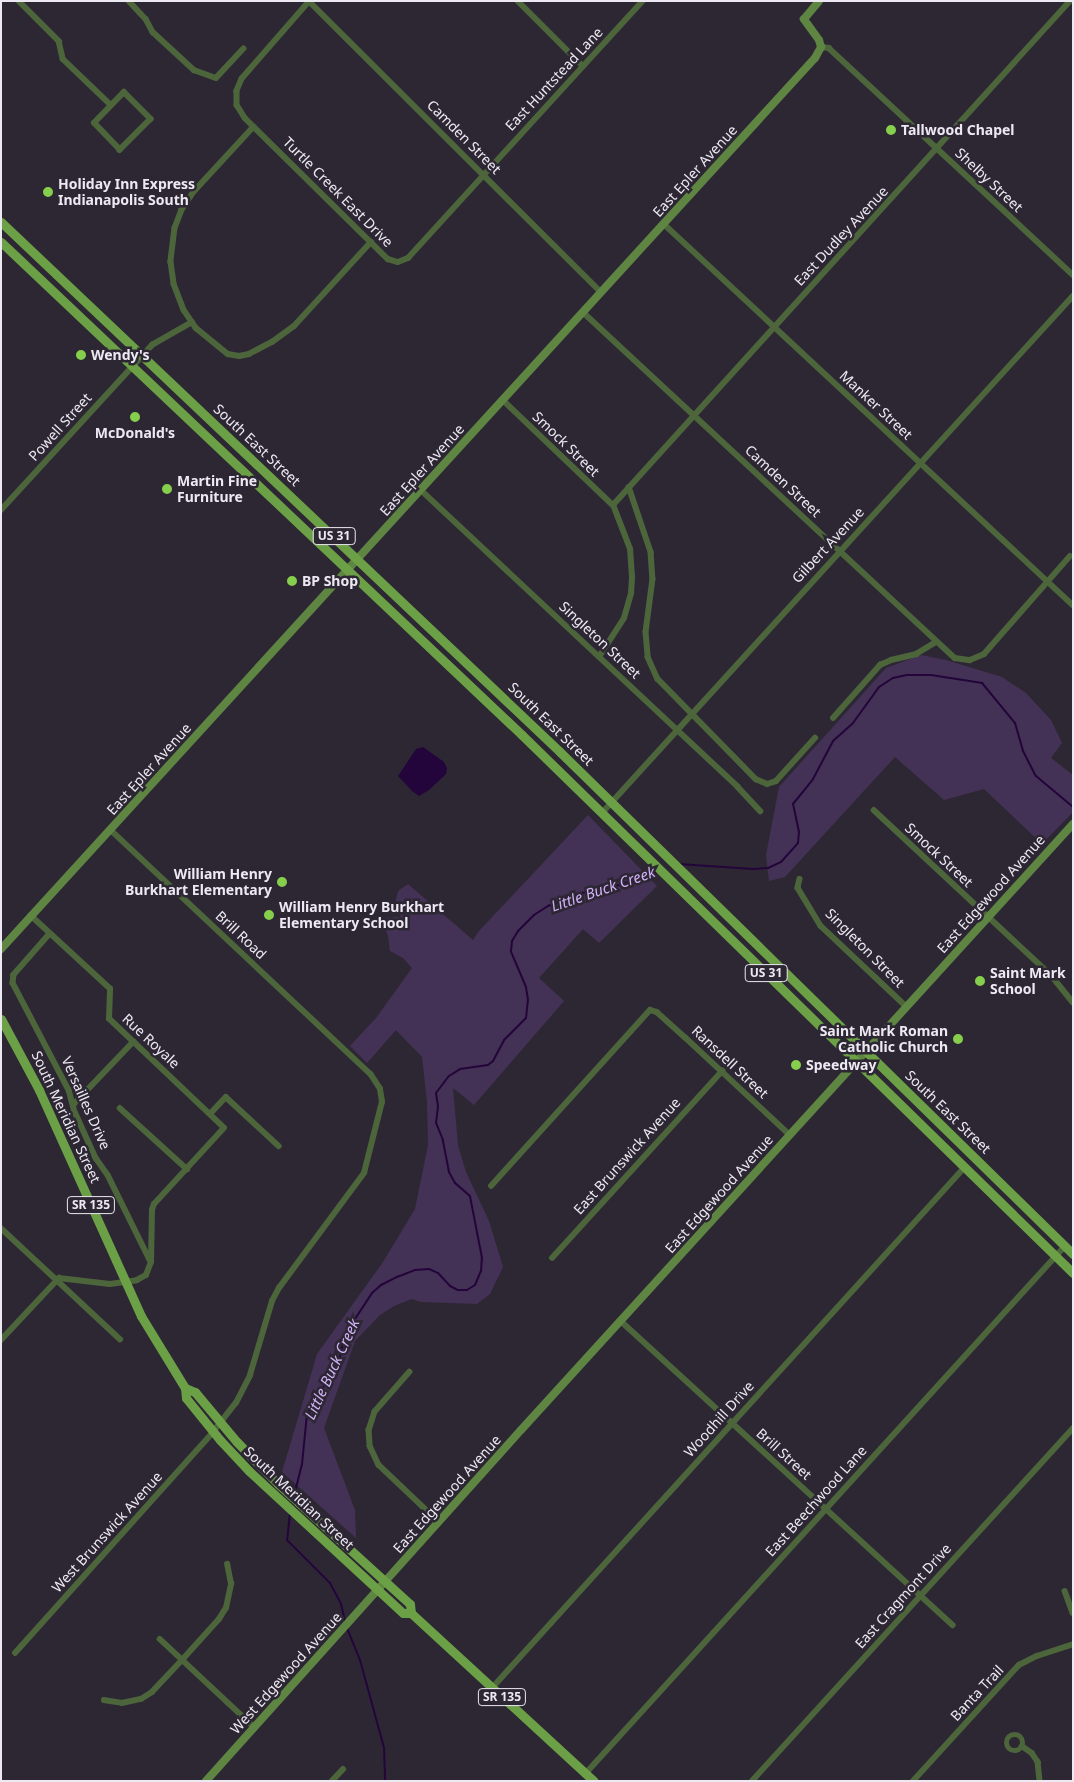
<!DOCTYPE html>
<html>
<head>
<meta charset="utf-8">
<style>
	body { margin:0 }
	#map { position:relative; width:1074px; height:1782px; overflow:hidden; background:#2d2734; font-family:"Noto Sans",sans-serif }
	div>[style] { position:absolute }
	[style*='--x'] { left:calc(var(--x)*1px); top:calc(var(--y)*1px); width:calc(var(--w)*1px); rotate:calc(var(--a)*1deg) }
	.green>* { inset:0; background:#433255 }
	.water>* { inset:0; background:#24053b }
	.stream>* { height:2px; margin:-1px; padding:0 1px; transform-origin:1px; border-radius:1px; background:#24053b }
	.street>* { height:5.5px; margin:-2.75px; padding:0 2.75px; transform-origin:2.75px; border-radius:2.75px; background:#4c653b }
	.street>.ring { margin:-2.75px; padding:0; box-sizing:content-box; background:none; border:5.5px solid #4c653b; border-radius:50% }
	.secondary>* { height:8px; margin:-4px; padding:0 4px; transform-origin:4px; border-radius:4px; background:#5e8642 }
	.primary>* { height:9px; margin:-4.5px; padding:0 4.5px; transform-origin:4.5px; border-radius:4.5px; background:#6ba046 }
	.dots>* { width:14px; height:14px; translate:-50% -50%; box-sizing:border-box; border:2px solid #2d2734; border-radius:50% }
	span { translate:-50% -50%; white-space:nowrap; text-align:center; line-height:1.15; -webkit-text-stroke:5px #2d2734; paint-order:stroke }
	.shield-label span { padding:1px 4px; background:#2d2734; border:1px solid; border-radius:4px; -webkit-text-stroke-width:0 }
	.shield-label { font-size:12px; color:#ede9f2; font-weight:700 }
	.street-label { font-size:14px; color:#ede9f2 }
	.poi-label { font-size:14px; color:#ede9f2; font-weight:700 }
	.left { translate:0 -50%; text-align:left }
	.right { translate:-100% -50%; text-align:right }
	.water-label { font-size:15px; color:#d1b1f7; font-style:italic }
	.frame { position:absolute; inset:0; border:2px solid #ede9f2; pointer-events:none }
</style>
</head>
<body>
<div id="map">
	<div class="green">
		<i style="clip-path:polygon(921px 655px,946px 660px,1002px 677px,1026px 693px,1051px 720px,1062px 743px,1051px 758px,1073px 775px,1073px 812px,1042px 844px,984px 789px,944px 800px,895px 757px,785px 877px,769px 881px,766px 855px,779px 787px,886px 668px)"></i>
		<i style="clip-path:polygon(588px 815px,657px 886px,599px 943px,583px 929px,539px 978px,564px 1001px,474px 1105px,453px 1088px,458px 1145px,466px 1172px,489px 1221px,503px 1267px,490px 1294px,477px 1304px,421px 1302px,412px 1299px,394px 1306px,380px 1315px,355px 1341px,324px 1428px,355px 1510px,356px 1538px,282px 1472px,317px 1354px,383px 1262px,415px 1209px,428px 1145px,427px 1102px,422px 1057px,396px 1030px,367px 1063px,350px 1046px,376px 1018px,412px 968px,403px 958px,390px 951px,388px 936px,381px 918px,401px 917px,395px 904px,398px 891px,408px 884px,473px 940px,479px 931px)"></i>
	</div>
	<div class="water">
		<i style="clip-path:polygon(423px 747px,444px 762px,447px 768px,446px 774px,429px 790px,419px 796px,412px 791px,398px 776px,416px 749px)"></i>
	</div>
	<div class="stream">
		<i style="--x:679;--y:864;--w:74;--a:3.9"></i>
		<i style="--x:753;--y:869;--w:15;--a:-4"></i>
		<i style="--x:768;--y:868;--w:14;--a:-25"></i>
		<i style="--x:781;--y:862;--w:25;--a:-48"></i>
		<i style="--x:798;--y:843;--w:11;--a:-85"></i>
		<i style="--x:799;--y:832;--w:29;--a:-102"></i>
		<i style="--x:793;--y:804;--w:32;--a:-51"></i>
		<i style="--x:813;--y:779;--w:43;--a:-62.2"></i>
		<i style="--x:833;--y:741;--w:27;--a:-42"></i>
		<i style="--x:853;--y:723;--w:44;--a:-54.2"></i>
		<i style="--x:879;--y:687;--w:17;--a:-33"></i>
		<i style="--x:893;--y:678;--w:14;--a:-12"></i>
		<i style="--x:907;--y:675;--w:24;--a:0"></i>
		<i style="--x:931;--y:675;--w:52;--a:8.9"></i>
		<i style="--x:982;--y:683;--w:52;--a:50.5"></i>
		<i style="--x:1015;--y:723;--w:29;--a:74"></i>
		<i style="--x:1023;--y:751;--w:28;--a:63"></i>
		<i style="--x:1036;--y:776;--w:48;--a:40"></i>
		<i style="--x:294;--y:1496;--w:33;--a:-76"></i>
		<i style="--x:302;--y:1464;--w:50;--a:-84.3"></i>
		<i style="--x:307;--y:1414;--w:62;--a:-58.9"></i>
		<i style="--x:339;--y:1361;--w:28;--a:-77"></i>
		<i style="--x:345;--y:1334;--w:49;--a:-56.6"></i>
		<i style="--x:372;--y:1293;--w:12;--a:-42"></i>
		<i style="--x:381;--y:1285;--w:18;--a:-27"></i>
		<i style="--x:397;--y:1277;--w:19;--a:-21"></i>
		<i style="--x:415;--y:1270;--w:14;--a:-4"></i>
		<i style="--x:429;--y:1269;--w:10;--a:24"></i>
		<i style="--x:438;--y:1273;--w:18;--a:47"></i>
		<i style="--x:450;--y:1286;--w:9;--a:27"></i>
		<i style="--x:458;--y:1290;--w:9;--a:0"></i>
		<i style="--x:467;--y:1290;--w:9;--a:-32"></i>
		<i style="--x:475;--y:1285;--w:15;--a:-67"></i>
		<i style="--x:481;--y:1271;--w:13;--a:-86"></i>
		<i style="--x:482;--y:1258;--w:63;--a:-101"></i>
		<i style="--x:470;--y:1196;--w:20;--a:-139"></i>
		<i style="--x:455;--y:1183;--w:13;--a:-119"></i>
		<i style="--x:449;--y:1172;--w:33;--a:-101"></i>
		<i style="--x:443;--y:1140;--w:18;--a:-112"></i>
		<i style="--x:436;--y:1123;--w:17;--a:-83"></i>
		<i style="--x:438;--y:1106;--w:13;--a:-99"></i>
		<i style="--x:436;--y:1093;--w:21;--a:-53"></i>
		<i style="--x:449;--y:1076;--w:13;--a:-32"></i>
		<i style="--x:460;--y:1069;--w:28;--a:-8"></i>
		<i style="--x:488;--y:1065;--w:6;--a:-39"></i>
		<i style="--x:493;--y:1061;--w:24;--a:-62"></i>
		<i style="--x:504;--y:1040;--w:31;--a:-45"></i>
		<i style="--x:526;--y:1018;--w:18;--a:-84"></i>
		<i style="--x:528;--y:1000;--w:13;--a:-99"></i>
		<i style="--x:526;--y:987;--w:39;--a:-113"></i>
		<i style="--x:511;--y:951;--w:10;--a:-84"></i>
		<i style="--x:512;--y:941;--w:12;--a:-59"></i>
		<i style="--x:518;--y:931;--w:23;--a:-45"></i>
		<i style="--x:534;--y:915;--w:17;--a:-33"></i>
		<i style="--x:548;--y:906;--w:35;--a:-22"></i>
		<i style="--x:581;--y:893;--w:23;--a:-7"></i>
		<i style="--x:604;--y:890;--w:57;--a:-18.4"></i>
		<i style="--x:290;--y:1513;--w:27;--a:96"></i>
		<i style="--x:287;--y:1540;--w:61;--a:45"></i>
		<i style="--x:330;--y:1583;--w:24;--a:62"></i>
		<i style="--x:341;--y:1604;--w:17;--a:77"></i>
		<i style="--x:347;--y:1628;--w:35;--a:68"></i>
		<i style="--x:360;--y:1660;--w:91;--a:74.7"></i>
		<i style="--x:384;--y:1748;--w:33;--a:88"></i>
	</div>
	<div class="street">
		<i style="--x:19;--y:1;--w:57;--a:45"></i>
		<i style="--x:59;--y:41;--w:18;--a:77"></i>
		<i style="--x:63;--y:59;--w:66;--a:43.8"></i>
		<i style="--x:129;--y:1;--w:25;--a:47"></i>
		<i style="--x:146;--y:19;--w:15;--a:62"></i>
		<i style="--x:153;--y:32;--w:56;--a:42.8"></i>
		<i style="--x:194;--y:70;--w:23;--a:20"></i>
		<i style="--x:216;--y:78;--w:40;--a:-47"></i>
		<i style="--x:309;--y:1;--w:412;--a:44.9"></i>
		<i style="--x:310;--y:1;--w:103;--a:131.1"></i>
		<i style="--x:242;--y:79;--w:13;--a:113"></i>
		<i style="--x:237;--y:91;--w:14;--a:90"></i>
		<i style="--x:237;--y:105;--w:15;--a:58"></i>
		<i style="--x:245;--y:118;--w:201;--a:44.6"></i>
		<i style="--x:388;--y:259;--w:10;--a:17"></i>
		<i style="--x:398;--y:262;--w:11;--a:-22"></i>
		<i style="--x:408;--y:258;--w:348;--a:-47.6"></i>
		<i style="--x:518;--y:1;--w:92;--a:45"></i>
		<i style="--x:821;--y:47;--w:8;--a:7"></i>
		<i style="--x:829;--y:48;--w:333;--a:42.9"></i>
		<i style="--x:124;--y:92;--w:38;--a:45"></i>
		<i style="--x:151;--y:119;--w:44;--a:135"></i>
		<i style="--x:120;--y:150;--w:37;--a:-134"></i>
		<i style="--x:94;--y:123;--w:43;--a:-45.9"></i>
		<i style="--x:254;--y:127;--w:88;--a:132.7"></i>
		<i style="--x:194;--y:192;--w:22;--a:124"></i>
		<i style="--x:182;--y:210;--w:19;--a:111"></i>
		<i style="--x:175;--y:228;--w:34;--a:97"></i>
		<i style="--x:171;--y:262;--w:22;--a:82"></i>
		<i style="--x:174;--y:284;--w:28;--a:69"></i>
		<i style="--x:184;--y:310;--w:22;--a:56"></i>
		<i style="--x:196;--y:328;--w:41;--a:39.1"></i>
		<i style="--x:228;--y:354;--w:11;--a:10"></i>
		<i style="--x:239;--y:356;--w:10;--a:-11"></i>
		<i style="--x:249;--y:354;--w:26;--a:-28"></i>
		<i style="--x:272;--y:342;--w:27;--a:-36"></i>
		<i style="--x:294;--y:326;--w:114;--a:-47.5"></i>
		<i style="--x:663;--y:223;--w:560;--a:42.98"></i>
		<i style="--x:583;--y:312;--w:508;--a:42.93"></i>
		<i style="--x:955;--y:658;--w:15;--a:8"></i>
		<i style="--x:970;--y:660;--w:15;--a:-23"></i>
		<i style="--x:984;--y:654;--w:130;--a:-48.7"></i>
		<i style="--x:503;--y:400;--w:152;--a:43.7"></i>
		<i style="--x:629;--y:487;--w:69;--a:71.3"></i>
		<i style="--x:651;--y:552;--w:27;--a:86"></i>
		<i style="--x:653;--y:579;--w:53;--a:97.5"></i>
		<i style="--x:646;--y:632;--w:25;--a:85"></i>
		<i style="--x:648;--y:657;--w:24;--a:66"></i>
		<i style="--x:658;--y:679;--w:140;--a:45.6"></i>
		<i style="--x:756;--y:779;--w:12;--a:24"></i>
		<i style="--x:767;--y:784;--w:9;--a:-18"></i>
		<i style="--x:776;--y:781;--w:58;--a:-47.8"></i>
		<i style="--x:421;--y:490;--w:434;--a:43.1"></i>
		<i style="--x:738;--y:787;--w:33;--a:47"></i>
		<i style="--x:1;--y:510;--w:224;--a:-47.5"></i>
		<i style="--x:152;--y:345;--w:46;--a:-29.9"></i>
		<i style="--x:599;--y:657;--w:46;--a:-57.3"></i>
		<i style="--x:624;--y:618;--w:26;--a:-74"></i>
		<i style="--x:631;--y:593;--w:16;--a:-86"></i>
		<i style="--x:632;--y:577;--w:28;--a:-94"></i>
		<i style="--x:630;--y:549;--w:47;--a:-111.1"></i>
		<i style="--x:613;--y:505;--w:680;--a:-47.8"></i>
		<i style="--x:833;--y:718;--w:71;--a:-48.4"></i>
		<i style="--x:880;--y:665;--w:12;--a:-24"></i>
		<i style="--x:891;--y:660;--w:26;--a:-13"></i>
		<i style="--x:916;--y:654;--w:23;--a:-31"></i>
		<i style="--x:874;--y:810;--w:242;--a:43"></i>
		<i style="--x:1051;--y:975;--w:35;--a:51"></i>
		<i style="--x:602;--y:813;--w:699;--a:-47.67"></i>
		<i style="--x:800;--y:879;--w:9;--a:103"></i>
		<i style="--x:798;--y:888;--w:44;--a:58.8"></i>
		<i style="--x:821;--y:926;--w:117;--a:43.3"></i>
		<i style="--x:50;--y:934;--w:55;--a:131.3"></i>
		<i style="--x:14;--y:975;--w:8;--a:97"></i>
		<i style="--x:13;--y:983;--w:121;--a:62.4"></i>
		<i style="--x:69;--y:1090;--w:23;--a:75"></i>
		<i style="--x:75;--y:1112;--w:51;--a:65.5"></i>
		<i style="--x:96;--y:1158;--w:21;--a:55"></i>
		<i style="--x:108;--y:1175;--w:95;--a:63.7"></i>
		<i style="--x:74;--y:1104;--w:86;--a:-46.4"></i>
		<i style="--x:120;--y:1108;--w:91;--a:42.3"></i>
		<i style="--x:210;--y:1114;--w:23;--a:-47"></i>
		<i style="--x:226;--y:1097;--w:72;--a:42.8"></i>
		<i style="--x:491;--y:1186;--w:237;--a:-47.9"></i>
		<i style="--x:650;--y:1010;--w:7;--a:16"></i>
		<i style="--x:657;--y:1012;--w:38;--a:42"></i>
		<i style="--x:685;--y:1037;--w:144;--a:43"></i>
		<i style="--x:1;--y:1228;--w:163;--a:43"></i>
		<i style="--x:552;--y:1258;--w:253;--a:-47.7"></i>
		<i style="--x:621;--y:1321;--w:450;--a:42.5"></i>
		<i style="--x:1;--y:1340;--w:85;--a:-46.9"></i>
		<i style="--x:59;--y:1278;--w:51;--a:6.7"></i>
		<i style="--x:110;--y:1284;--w:27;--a:-8"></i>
		<i style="--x:137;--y:1280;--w:10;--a:-29"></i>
		<i style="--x:146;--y:1275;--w:14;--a:-69"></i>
		<i style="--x:151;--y:1262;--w:52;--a:-88.9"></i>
		<i style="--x:152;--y:1210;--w:6;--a:-72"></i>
		<i style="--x:154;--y:1204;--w:103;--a:-47.4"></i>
		<i style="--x:224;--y:1128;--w:158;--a:-136.5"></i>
		<i style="--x:109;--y:1019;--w:30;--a:-88"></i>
		<i style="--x:110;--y:989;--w:108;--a:-137.3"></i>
		<i style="--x:410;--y:1372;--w:53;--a:131.2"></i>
		<i style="--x:375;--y:1412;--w:19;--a:108"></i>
		<i style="--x:369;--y:1430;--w:16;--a:86"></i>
		<i style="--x:370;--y:1446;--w:21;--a:65"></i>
		<i style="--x:379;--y:1465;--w:83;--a:43.5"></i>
		<i style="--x:1065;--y:1591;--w:23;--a:70"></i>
		<i style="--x:160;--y:1639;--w:129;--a:43.1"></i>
		<i style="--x:15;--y:1653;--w:297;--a:-48.1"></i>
		<i style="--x:213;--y:1432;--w:37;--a:-52"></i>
		<i style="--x:236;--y:1403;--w:31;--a:-63"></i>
		<i style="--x:250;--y:1375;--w:77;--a:-73.4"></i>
		<i style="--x:272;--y:1301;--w:15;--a:-62"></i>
		<i style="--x:279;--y:1288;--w:143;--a:-53.5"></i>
		<i style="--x:364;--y:1173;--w:73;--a:-75.8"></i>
		<i style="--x:382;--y:1102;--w:13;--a:-99"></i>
		<i style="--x:380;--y:1089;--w:17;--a:-123"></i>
		<i style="--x:371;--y:1075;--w:358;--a:-136.8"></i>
		<i style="--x:492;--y:1688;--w:702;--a:-47.77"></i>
		<i style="--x:104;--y:1700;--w:18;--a:9"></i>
		<i style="--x:122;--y:1703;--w:19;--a:-12"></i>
		<i style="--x:141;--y:1699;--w:13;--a:-32"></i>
		<i style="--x:152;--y:1692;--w:44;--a:-46.8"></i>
		<i style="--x:182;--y:1660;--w:55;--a:-47.9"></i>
		<i style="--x:219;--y:1619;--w:13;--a:-58"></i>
		<i style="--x:226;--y:1608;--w:25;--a:-78"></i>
		<i style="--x:231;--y:1584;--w:20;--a:-101"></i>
		<i class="ring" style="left:1007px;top:1735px;width:10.5px;height:10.5px"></i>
		<i style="--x:1022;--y:1746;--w:12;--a:35"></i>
		<i style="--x:1032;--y:1753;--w:11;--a:56"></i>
		<i style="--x:1038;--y:1762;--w:19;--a:84"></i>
		<i style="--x:586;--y:1773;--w:712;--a:-47.73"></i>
		<i style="--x:332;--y:1781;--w:16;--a:-47"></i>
		<i style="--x:752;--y:1781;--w:477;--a:-47.7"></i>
		<i style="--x:913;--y:1781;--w:157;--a:-47.6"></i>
		<i style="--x:1019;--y:1665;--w:20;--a:-27"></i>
		<i style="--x:1037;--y:1656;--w:38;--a:-18"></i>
	</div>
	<div class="secondary">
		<i style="--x:1;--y:949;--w:1207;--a:-47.59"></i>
		<i style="--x:815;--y:58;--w:13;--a:-61"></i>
		<i style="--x:821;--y:47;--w:7;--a:-106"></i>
		<i style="--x:819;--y:40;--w:26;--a:-126"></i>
		<i style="--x:804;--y:19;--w:23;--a:-50"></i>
		<i style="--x:206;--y:1781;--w:472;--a:-48.1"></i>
		<i style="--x:521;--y:1430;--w:820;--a:-47.67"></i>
	</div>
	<div class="primary">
		<i style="--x:1;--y:222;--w:770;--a:43.47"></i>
		<i style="--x:560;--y:752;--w:718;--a:44.38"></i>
		<i style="--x:1;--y:242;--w:717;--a:43.42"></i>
		<i style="--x:522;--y:735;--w:770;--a:44.32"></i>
		<i style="--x:1;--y:1019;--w:81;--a:61.8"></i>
		<i style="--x:39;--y:1090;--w:248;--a:65.7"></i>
		<i style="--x:141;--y:1316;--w:84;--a:58.6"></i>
		<i style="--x:185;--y:1388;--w:10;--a:84"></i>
		<i style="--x:186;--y:1398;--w:54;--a:51"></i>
		<i style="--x:220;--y:1440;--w:42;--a:46.9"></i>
		<i style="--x:249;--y:1471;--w:209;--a:42.7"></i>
		<i style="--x:403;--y:1613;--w:8;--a:0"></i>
		<i style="--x:185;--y:1388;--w:11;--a:22"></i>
		<i style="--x:195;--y:1392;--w:65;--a:50"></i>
		<i style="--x:237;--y:1442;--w:59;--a:45.7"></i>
		<i style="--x:278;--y:1484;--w:178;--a:42.3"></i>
		<i style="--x:410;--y:1604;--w:9;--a:84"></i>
		<i style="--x:411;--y:1613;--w:248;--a:42.6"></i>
	</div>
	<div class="dots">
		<i style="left:891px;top:130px;background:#85cf4c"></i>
		<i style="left:48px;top:192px;background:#85cf4c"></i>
		<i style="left:81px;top:355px;background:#85cf4c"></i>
		<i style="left:135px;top:417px;background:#85cf4c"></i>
		<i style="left:167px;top:489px;background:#85cf4c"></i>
		<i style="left:292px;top:581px;background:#85cf4c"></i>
		<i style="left:282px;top:882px;background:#85cf4c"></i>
		<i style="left:269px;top:915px;background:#85cf4c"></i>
		<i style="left:980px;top:981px;background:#85cf4c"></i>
		<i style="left:958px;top:1039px;background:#85cf4c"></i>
		<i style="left:796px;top:1065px;background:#85cf4c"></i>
	</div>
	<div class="shield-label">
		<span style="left:334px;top:536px">US 31</span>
		<span style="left:766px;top:973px">US 31</span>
		<span style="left:91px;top:1205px">SR 135</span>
		<span style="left:502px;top:1697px">SR 135</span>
	</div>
	<div class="street-label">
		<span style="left:554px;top:79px;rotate:-47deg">East Huntstead Lane</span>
		<span style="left:464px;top:137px;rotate:45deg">Camden Street</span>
		<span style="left:695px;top:171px;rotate:-48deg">East Epler Avenue</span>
		<span style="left:989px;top:180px;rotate:43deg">Shelby Street</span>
		<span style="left:338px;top:192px;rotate:45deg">Turtle Creek East Drive</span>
		<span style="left:841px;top:236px;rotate:-47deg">East Dudley Avenue</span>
		<span style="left:876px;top:405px;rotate:43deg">Manker Street</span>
		<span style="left:60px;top:427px;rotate:-48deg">Powell Street</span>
		<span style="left:566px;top:444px;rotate:44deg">Smock Street</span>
		<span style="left:257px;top:445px;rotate:43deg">South East Street</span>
		<span style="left:422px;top:470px;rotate:-48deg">East Epler Avenue</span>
		<span style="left:783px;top:481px;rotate:43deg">Camden Street</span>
		<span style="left:828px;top:545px;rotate:-47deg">Gilbert Avenue</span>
		<span style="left:600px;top:640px;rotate:43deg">Singleton Street</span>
		<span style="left:551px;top:724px;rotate:44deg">South East Street</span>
		<span style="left:149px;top:769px;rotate:-48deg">East Epler Avenue</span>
		<span style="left:939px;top:855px;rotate:43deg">Smock Street</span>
		<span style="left:991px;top:894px;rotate:-48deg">East Edgewood Avenue</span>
		<span style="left:241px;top:935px;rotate:43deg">Brill Road</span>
		<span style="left:865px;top:948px;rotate:45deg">Singleton Street</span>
		<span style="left:151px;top:1041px;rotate:43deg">Rue Royale</span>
		<span style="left:730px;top:1062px;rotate:43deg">Ransdell Street</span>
		<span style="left:86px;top:1103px;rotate:66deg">Versailles Drive</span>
		<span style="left:948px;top:1112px;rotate:44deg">South East Street</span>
		<span style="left:66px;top:1117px;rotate:65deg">South Meridian Street</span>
		<span style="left:627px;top:1156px;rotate:-48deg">East Brunswick Avenue</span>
		<span style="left:719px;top:1194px;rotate:-48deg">East Edgewood Avenue</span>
		<span style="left:719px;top:1419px;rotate:-48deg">Woodhill Drive</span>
		<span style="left:784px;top:1454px;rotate:42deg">Brill Street</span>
		<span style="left:447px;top:1494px;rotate:-48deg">East Edgewood Avenue</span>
		<span style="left:299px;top:1498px;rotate:43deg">South Meridian Street</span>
		<span style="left:816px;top:1501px;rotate:-48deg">East Beechwood Lane</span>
		<span style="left:107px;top:1532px;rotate:-48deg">West Brunswick Avenue</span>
		<span style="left:903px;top:1596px;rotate:-48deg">East Cragmont Drive</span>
		<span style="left:286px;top:1673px;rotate:-48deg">West Edgewood Avenue</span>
		<span style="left:977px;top:1693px;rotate:-47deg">Banta Trail</span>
	</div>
	<div class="poi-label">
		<span class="left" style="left:901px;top:130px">Tallwood Chapel</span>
		<span class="left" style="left:58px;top:192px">Holiday Inn Express<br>Indianapolis South</span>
		<span class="left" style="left:91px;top:355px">Wendy's</span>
		<span style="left:135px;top:433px">McDonald's</span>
		<span class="left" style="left:177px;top:489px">Martin Fine<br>Furniture</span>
		<span class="left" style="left:302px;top:581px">BP Shop</span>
		<span class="right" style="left:272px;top:882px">William Henry<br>Burkhart Elementary</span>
		<span class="left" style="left:279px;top:915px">William Henry Burkhart<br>Elementary School</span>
		<span class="left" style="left:990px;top:981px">Saint Mark<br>School</span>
		<span class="right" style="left:948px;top:1039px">Saint Mark Roman<br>Catholic Church</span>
		<span class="left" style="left:806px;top:1065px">Speedway</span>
	</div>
	<div class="water-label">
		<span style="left:603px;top:889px;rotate:-19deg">Little Buck Creek</span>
		<span style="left:332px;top:1369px;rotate:-65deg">Little Buck Creek</span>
	</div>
	<div class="frame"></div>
</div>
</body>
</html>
